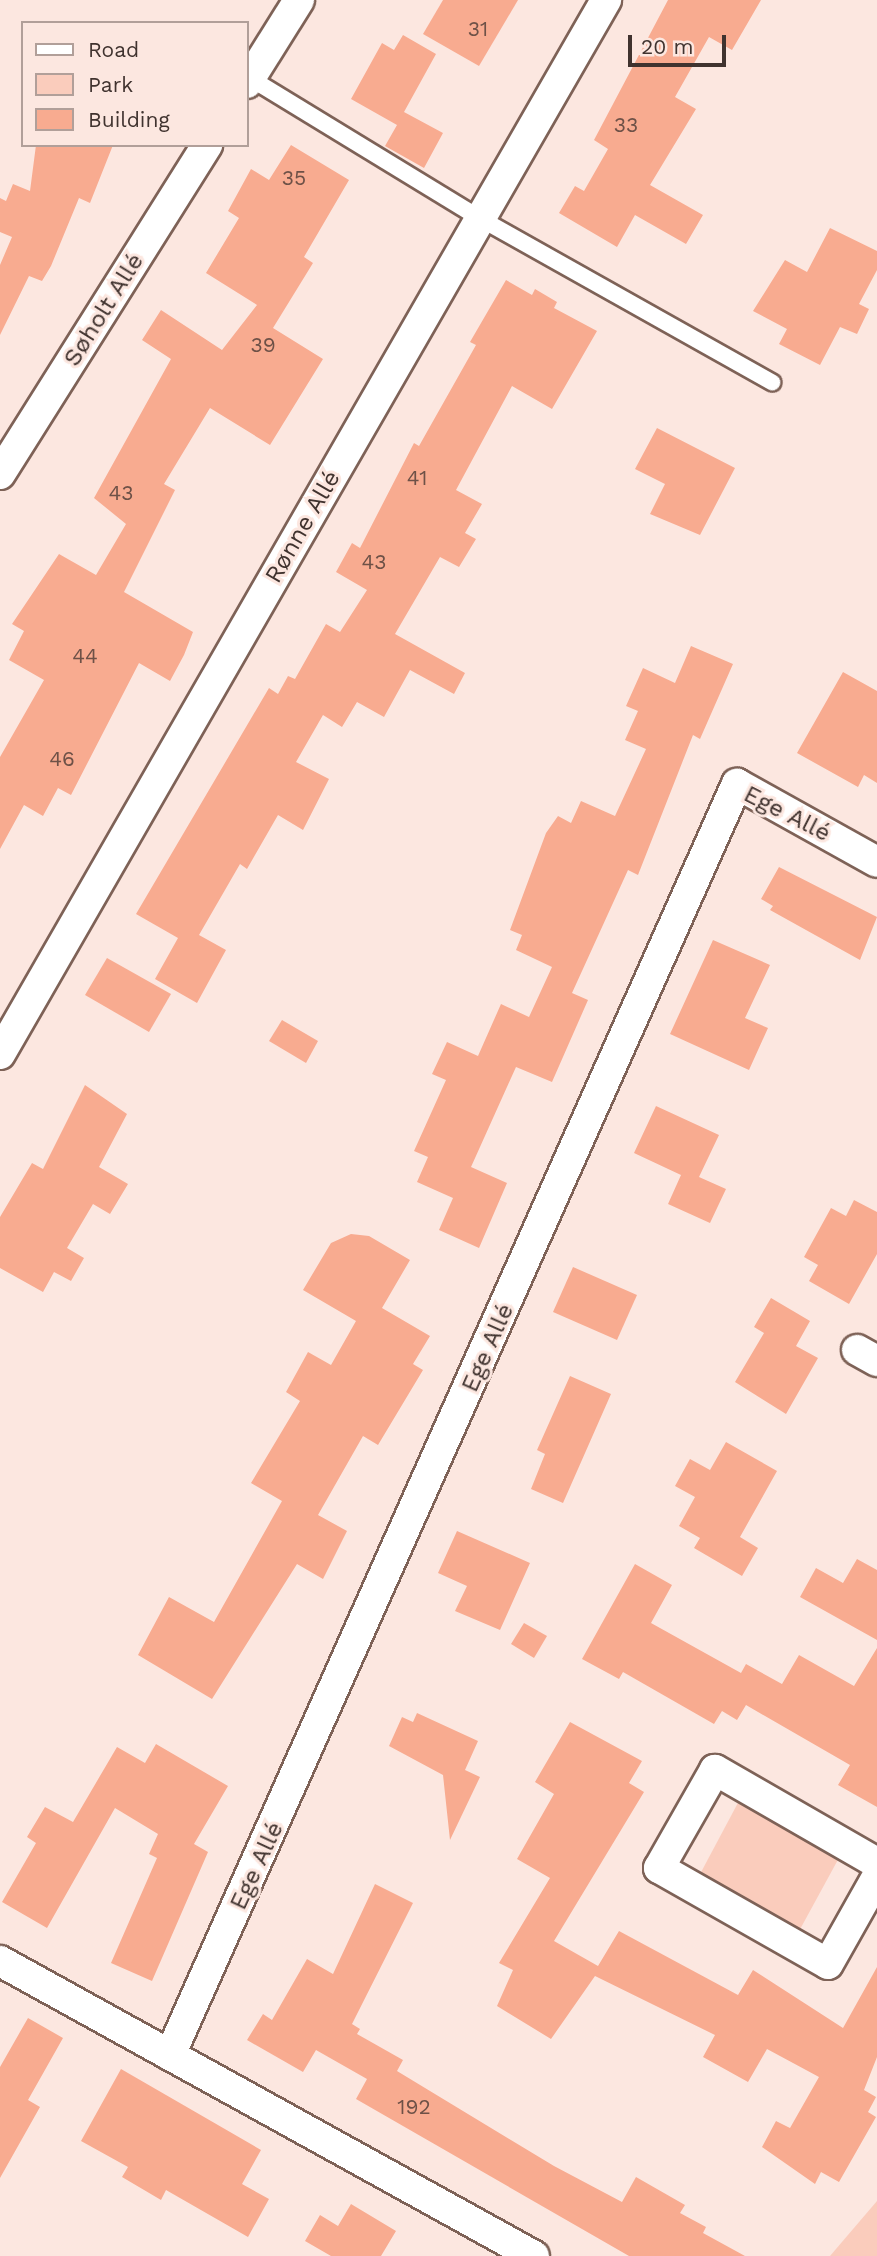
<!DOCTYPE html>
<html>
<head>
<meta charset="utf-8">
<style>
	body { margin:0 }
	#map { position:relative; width:877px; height:2256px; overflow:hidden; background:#fce7e0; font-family:"Work Sans",sans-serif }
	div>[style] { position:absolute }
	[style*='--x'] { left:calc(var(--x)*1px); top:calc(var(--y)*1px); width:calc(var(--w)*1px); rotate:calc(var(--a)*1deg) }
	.green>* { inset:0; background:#faccbc }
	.building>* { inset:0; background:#f8ab90 }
	.roads { filter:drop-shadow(2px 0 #7e6257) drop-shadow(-2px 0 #7e6257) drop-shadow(0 2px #7e6257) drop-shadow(0 -2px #7e6257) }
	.service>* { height:16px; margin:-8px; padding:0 8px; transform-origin:8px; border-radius:8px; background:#fff }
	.minor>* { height:30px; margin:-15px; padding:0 15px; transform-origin:15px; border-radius:15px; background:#fff }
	span { translate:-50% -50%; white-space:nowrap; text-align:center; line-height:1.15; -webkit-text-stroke:6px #fce7e0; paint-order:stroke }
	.number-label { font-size:21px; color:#6e5147 }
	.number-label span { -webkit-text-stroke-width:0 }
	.street-label { font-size:24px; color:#40332f }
	.legend { position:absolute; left:21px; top:21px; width:228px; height:126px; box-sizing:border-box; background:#fce7e0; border:2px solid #b19f99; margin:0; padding:9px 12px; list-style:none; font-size:21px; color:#40332f }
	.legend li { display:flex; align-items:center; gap:14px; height:35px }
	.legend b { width:35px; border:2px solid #b19f99 }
	.scale { position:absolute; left:628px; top:35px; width:98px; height:32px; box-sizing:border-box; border:4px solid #40332f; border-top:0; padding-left:9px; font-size:21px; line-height:24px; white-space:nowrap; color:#40332f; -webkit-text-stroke:5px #fce7e0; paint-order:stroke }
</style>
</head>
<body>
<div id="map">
	<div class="green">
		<i style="clip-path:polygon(740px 1799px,840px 1856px,798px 1933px,699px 1876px)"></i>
		<i style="clip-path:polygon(877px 2201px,877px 2256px,830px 2256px)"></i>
	</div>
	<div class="building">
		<i style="clip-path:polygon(443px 0,518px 0,479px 66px,423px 34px)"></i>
		<i style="clip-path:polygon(668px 0,761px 0,732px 50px,709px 37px,675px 97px,696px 109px,650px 185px,703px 215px,686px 244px,635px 215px,617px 247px,559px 213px,575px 186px,584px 191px,608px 149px,594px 140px)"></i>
		<i style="clip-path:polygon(403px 35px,436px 54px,404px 112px,443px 133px,424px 168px,385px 146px,397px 125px,351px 99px,382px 43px,394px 50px)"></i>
		<i style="clip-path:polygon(36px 145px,113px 145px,90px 203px,79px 198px,51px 266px,42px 281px,29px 276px,0 335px,0 265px,12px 237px,0 232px,0 198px,6px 201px,13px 184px,30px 191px)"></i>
		<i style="clip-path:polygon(291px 145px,349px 180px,304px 257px,313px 263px,273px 328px,323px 359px,270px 445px,210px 408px,164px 484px,175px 490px,124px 592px,193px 632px,184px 655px,170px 681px,139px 663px,71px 795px,58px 788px,43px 816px,24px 805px,0 849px,0 757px,44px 680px,9px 660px,24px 631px,12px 624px,59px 554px,96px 575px,126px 524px,94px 498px,171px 359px,142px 340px,161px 310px,222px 350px,257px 305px,206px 273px,239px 218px,228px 211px,251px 169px,269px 180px)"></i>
		<i style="clip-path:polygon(830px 228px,877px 251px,877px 270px,859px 304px,869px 309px,857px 334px,840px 327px,820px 365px,779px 344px,787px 329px,753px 311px,785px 260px,807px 272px)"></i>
		<i style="clip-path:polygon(506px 280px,532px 295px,535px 289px,557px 302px,554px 308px,597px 331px,552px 409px,512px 386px,456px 490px,482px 504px,465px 533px,476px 539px,459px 567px,440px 557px,395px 634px,465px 673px,454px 694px,410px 670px,384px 717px,357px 702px,342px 727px,323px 715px,296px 762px,329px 779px,303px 830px,278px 815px,247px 869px,240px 864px,199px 935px,226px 950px,197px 1003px,155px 979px,178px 938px,136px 914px,269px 688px,278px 694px,288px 676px,295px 679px,326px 624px,340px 632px,367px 590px,336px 572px,352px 543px,360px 548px,414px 443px,419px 446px,476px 345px,470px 342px)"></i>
		<i style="clip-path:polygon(657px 428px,735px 468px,700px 535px,650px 514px,665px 484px,635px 469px)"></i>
		<i style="clip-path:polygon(691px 646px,733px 664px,700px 739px,693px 735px,638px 875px,628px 870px,572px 993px,588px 1000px,552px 1082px,516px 1067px,471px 1167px,507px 1183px,479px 1248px,439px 1230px,453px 1198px,417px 1182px,428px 1157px,414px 1151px,446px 1080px,432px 1074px,447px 1042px,478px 1056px,501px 1004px,529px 1017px,552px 967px,516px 950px,522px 935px,510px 930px,546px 833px,558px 816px,571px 823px,581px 801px,615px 816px,646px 749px,625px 740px,638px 711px,626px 706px,643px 668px,675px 683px)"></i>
		<i style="clip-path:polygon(843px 672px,877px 691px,877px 783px,864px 775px,858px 787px,797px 753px)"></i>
		<i style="clip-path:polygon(779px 867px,877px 917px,860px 960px,770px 910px,773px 906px,761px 899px)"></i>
		<i style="clip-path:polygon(713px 940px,770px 965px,745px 1018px,768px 1028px,749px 1070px,670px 1034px)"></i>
		<i style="clip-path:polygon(107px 958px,171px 994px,149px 1032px,85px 995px)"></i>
		<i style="clip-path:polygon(282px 1020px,318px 1041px,306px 1063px,269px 1041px)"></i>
		<i style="clip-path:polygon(85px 1085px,127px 1114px,99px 1167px,128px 1184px,110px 1214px,93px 1204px,67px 1248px,84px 1258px,71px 1281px,54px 1272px,43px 1292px,0 1268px,0 1217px,32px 1163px,43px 1169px)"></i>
		<i style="clip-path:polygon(656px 1106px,719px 1135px,699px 1177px,726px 1189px,710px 1223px,668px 1204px,681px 1175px,634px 1153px)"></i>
		<i style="clip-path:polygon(854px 1200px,877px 1212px,877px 1254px,849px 1304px,809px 1281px,818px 1265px,804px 1257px,831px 1208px,846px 1216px)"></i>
		<i style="clip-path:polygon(351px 1234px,369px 1236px,410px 1260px,382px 1308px,430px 1336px,413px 1364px,423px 1370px,378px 1445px,363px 1436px,318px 1515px,347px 1531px,323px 1579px,297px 1564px,212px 1699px,138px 1655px,169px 1597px,214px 1622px,282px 1501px,251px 1483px,300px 1401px,286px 1392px,308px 1352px,331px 1365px,356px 1321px,303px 1290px,331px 1243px)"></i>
		<i style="clip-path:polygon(573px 1267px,637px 1295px,617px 1340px,553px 1312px)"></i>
		<i style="clip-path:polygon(771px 1298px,810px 1321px,796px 1346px,818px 1358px,786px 1414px,735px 1382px,764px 1333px,754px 1327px)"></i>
		<i style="clip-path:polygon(570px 1376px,611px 1394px,563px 1503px,531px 1489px,545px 1454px,537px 1450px)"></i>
		<i style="clip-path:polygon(726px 1442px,777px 1471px,740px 1537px,758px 1548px,742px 1576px,694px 1548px,700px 1538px,679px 1526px,695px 1497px,675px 1486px,690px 1459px,710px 1470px)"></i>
		<i style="clip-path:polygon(457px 1531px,530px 1563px,500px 1630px,455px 1611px,467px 1586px,438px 1573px)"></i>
		<i style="clip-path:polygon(857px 1559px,877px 1570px,877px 1640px,800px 1597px,816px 1568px,843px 1583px)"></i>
		<i style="clip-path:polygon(635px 1564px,672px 1585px,651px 1623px,741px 1673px,746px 1664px,782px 1684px,799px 1655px,854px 1686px,877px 1648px,877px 1807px,838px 1785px,850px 1765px,746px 1705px,737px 1720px,722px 1711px,714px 1724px,623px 1672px,619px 1679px,582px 1659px)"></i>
		<i style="clip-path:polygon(524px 1623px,547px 1636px,534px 1658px,511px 1644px)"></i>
		<i style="clip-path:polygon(417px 1713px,478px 1741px,465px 1770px,480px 1777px,450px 1840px,443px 1775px,389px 1746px,402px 1717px,413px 1722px)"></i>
		<i style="clip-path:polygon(570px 1722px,642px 1761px,629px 1783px,644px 1792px,554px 1941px,598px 1966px,619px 1931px,738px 1995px,753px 1970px,843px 2028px,877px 1967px,877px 2057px,864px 2090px,876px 2097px,868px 2112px,876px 2117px,839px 2182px,821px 2172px,815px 2184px,762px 2147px,776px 2121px,790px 2128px,819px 2077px,767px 2049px,748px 2082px,703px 2057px,715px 2035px,595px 1976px,551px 2039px,497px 2006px,513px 1970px,499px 1963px,550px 1878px,517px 1859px,554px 1794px,535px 1782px)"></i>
		<i style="clip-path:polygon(156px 1744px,228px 1786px,194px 1844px,208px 1852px,152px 1981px,111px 1963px,157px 1858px,149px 1854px,158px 1834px,115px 1808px,47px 1928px,2px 1902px,36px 1843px,27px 1837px,45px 1807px,73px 1822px,117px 1747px,145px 1763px)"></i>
		<i style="clip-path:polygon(375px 1884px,413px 1903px,352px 2024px,360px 2029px,357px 2034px,403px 2060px,397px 2071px,554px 2166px,622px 2202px,636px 2177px,685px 2205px,680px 2213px,706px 2227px,703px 2233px,745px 2256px,629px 2256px,356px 2099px,367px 2079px,316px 2050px,303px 2072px,247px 2040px,263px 2014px,272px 2020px,307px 1959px,333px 1974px)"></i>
		<i style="clip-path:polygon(28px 2018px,63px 2038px,28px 2100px,40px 2107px,0 2178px,0 2067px)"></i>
		<i style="clip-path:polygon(121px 2069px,261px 2150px,242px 2184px,269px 2199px,248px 2237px,166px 2190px,161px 2200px,122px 2177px,128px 2167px,81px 2141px)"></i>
		<i style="clip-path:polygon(351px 2204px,396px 2231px,381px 2256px,331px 2256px,305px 2241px,320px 2215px,338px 2226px)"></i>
	</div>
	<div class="roads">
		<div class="service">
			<i style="--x:250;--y:78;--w:271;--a:31.4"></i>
			<i style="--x:481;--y:219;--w:334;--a:29.3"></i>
		</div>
		<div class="minor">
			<i style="--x:247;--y:83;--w:98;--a:-57.9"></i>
			<i style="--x:0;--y:474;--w:389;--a:-57.8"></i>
			<i style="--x:0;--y:1054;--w:1216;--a:-60.1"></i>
			<i style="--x:857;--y:1350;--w:23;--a:29"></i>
			<i style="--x:877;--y:1863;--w:187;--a:-150.1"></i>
			<i style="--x:715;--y:1770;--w:113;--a:119.7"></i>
			<i style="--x:659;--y:1868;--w:194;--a:29.6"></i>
			<i style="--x:828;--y:1964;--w:100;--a:-60.6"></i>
			<i style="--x:0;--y:1961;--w:610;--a:28.92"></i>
			<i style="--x:170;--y:2055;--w:1392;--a:-65.96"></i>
			<i style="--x:737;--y:784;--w:160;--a:29.1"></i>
		</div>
	</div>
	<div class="number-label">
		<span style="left:478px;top:29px">31</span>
		<span style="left:626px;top:125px">33</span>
		<span style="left:294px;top:178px">35</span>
		<span style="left:263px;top:345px">39</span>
		<span style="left:417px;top:478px">41</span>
		<span style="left:121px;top:493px">43</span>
		<span style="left:374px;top:562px">43</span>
		<span style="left:85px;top:656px">44</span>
		<span style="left:62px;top:759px">46</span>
		<span style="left:414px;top:2107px">192</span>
	</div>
	<div class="street-label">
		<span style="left:104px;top:310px;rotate:-58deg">Søholt Allé</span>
		<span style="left:303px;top:527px;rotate:-60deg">Rønne Allé</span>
		<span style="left:787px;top:814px;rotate:27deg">Ege Allé</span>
		<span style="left:488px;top:1348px;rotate:-66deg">Ege Allé</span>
		<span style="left:257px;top:1866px;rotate:-65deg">Ege Allé</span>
	</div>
	<ul class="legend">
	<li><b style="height:9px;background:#fff"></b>Road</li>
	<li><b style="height:19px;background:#faccbc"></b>Park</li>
	<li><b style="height:19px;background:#f8ab90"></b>Building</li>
	</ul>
	<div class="scale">20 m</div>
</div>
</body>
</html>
